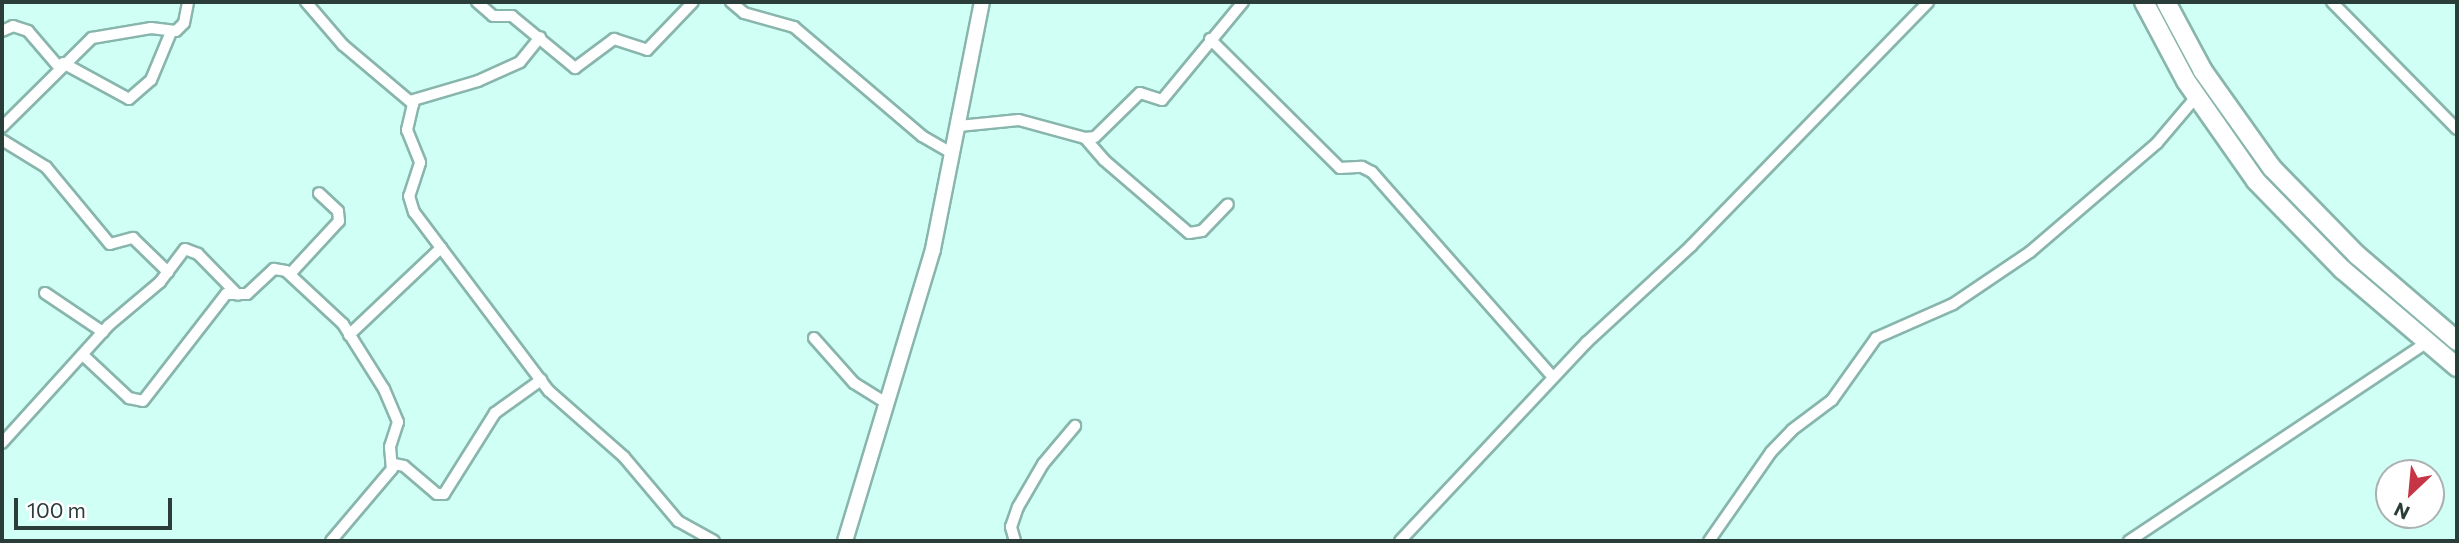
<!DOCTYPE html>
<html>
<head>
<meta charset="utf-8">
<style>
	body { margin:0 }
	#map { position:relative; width:2459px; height:543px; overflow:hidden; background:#d0fff6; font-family:Commissioner,sans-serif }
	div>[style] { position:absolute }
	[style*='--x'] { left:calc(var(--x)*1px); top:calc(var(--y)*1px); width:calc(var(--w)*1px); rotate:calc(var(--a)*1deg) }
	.roads { filter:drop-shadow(2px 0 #88b5ac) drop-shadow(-2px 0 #88b5ac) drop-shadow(0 2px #88b5ac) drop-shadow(0 -2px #88b5ac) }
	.street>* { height:10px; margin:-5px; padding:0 5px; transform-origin:5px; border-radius:5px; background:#fff }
	.secondary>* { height:14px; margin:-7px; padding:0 7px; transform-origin:7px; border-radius:7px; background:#fff }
	.highway>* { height:18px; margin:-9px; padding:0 9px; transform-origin:9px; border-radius:9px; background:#fff }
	span { translate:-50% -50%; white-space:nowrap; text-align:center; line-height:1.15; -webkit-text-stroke:5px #fff; paint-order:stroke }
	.frame { position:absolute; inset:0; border:4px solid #2a3d39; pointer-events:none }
	.north { position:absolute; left:2375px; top:459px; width:70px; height:70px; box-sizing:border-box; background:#fff; border:2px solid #aab1b0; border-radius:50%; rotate:206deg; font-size:19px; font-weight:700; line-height:28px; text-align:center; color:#2a3d39 }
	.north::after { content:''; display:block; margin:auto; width:24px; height:32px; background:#c53545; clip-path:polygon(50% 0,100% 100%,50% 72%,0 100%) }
	.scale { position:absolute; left:14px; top:498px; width:158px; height:32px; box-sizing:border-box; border:4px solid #2a3d39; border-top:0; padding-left:9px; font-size:21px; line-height:24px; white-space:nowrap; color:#2a3d39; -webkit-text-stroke:5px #fff; paint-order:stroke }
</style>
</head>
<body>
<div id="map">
	<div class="roads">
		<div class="street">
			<i style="--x:306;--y:2;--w:57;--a:49.3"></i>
			<i style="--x:343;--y:45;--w:92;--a:40.1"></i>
			<i style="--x:413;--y:104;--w:27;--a:103"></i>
			<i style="--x:407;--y:130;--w:35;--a:68"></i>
			<i style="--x:420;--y:163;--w:35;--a:108"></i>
			<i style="--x:409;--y:196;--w:17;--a:73"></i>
			<i style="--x:414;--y:212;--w:224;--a:53"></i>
			<i style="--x:549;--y:391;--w:100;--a:41.3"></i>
			<i style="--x:624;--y:457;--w:84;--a:49.8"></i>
			<i style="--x:678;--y:521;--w:41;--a:29.1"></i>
			<i style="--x:477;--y:2;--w:21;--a:41"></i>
			<i style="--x:493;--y:16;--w:19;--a:0"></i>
			<i style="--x:512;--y:16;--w:82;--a:39.5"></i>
			<i style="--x:575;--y:68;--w:49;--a:-36.6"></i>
			<i style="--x:614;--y:39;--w:35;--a:18"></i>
			<i style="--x:647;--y:50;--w:66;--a:-46.2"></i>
			<i style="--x:731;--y:2;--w:17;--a:40"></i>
			<i style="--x:744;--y:13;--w:52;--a:15.6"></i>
			<i style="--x:794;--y:27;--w:168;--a:40.4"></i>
			<i style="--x:922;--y:136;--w:36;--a:30"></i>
			<i style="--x:2332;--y:2;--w:178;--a:45.5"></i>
			<i style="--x:2;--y:31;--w:12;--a:-24"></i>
			<i style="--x:13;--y:26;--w:16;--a:18"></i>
			<i style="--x:28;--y:31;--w:48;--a:49.3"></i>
			<i style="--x:1210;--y:39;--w:183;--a:44.8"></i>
			<i style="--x:1340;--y:168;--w:22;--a:-3"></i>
			<i style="--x:1362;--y:167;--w:11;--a:27"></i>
			<i style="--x:1372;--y:172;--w:273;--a:48.6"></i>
			<i style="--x:63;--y:63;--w:75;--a:28.6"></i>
			<i style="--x:129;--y:99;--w:29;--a:-41"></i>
			<i style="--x:151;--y:80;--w:52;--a:-67.4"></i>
			<i style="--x:410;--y:101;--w:71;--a:-16.4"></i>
			<i style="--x:478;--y:81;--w:46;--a:-24.3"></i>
			<i style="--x:520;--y:62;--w:32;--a:-51"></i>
			<i style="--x:959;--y:126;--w:60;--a:-5.7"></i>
			<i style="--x:1019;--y:120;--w:68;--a:15.3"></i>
			<i style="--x:1085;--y:138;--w:10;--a:-6"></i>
			<i style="--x:1095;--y:137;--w:63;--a:-44.4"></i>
			<i style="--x:1140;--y:93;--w:23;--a:18"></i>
			<i style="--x:1162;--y:100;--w:127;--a:-50.4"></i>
			<i style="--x:2;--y:127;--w:127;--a:-44.7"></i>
			<i style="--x:92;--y:38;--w:60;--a:-9.6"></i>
			<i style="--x:151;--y:28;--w:25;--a:7"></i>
			<i style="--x:176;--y:31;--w:11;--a:-45"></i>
			<i style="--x:184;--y:23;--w:21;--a:-79"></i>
			<i style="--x:1085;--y:138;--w:29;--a:49"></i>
			<i style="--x:1104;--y:160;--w:112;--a:40.7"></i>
			<i style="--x:1189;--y:233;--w:13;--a:-9"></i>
			<i style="--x:1202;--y:231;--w:37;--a:-46"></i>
			<i style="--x:2;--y:140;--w:52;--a:31.5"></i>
			<i style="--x:46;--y:167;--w:100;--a:50.3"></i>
			<i style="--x:110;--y:244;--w:24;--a:-15"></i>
			<i style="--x:133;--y:238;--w:49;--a:44.2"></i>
			<i style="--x:290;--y:274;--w:72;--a:-47.2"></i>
			<i style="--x:339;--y:221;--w:10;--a:-96"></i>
			<i style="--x:338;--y:211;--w:26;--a:-137"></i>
			<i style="--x:45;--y:293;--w:70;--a:33.9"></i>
			<i style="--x:349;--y:335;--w:127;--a:-43.4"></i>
			<i style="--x:814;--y:338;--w:60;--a:48.4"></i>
			<i style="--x:854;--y:383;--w:36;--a:32"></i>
			<i style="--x:84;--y:356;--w:62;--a:43"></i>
			<i style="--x:129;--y:398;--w:14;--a:12"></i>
			<i style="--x:143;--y:401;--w:135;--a:-52.2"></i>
			<i style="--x:226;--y:294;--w:21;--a:0"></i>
			<i style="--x:247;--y:294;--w:37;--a:-43"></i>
			<i style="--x:274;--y:269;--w:12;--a:9"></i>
			<i style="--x:286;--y:271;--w:78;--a:42.9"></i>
			<i style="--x:343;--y:324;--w:77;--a:57.8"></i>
			<i style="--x:384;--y:389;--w:36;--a:67"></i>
			<i style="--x:398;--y:422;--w:26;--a:108"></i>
			<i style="--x:390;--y:447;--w:22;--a:85"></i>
			<i style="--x:392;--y:469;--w:94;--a:130.3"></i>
			<i style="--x:2;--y:443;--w:159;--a:-47.8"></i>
			<i style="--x:109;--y:325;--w:67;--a:-40.1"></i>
			<i style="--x:160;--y:282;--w:41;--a:-52.9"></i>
			<i style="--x:185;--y:249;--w:14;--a:21"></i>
			<i style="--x:198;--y:254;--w:57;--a:45.7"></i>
			<i style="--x:394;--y:464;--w:10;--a:11"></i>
			<i style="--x:404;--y:466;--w:43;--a:40.3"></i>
			<i style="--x:437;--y:494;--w:7;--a:0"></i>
			<i style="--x:444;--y:494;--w:96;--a:-57.8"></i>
			<i style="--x:495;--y:413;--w:57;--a:-35.7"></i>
			<i style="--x:1015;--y:541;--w:15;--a:-106"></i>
			<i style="--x:1011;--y:527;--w:21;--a:-71"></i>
			<i style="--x:1018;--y:507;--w:50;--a:-59.8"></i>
			<i style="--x:1043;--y:464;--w:50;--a:-49.9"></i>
			<i style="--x:1400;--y:541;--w:273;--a:-46.8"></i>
			<i style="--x:1587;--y:342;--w:142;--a:-42.7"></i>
			<i style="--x:1691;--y:246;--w:340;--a:-45.8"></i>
			<i style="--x:1709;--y:541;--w:108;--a:-55.1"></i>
			<i style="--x:1771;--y:452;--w:30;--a:-46"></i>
			<i style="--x:1792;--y:430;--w:50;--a:-36.9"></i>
			<i style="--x:1832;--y:400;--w:76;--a:-54.6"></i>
			<i style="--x:1876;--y:338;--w:84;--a:-23.8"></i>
			<i style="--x:1953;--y:304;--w:93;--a:-34"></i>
			<i style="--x:2030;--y:252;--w:167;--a:-40.6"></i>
			<i style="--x:2157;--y:143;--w:60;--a:-49.7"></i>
			<i style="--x:2129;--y:541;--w:358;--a:-33.7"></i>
		</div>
		<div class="secondary">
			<i style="--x:845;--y:541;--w:305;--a:-73.2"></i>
			<i style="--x:933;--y:249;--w:252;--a:-78.8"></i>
		</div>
		<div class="highway">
			<i style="--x:2144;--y:2;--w:89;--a:62"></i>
			<i style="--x:2186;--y:81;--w:122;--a:55"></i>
			<i style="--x:2256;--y:181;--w:124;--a:45.7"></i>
			<i style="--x:2343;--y:270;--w:150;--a:40.4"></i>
			<i style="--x:2166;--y:2;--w:78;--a:61.8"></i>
			<i style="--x:2203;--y:71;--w:119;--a:54.6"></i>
			<i style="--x:2272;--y:168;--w:122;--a:45.7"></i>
			<i style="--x:2357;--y:255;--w:132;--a:40.7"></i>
		</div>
	</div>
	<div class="frame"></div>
	<div class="north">N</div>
	<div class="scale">100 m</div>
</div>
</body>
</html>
